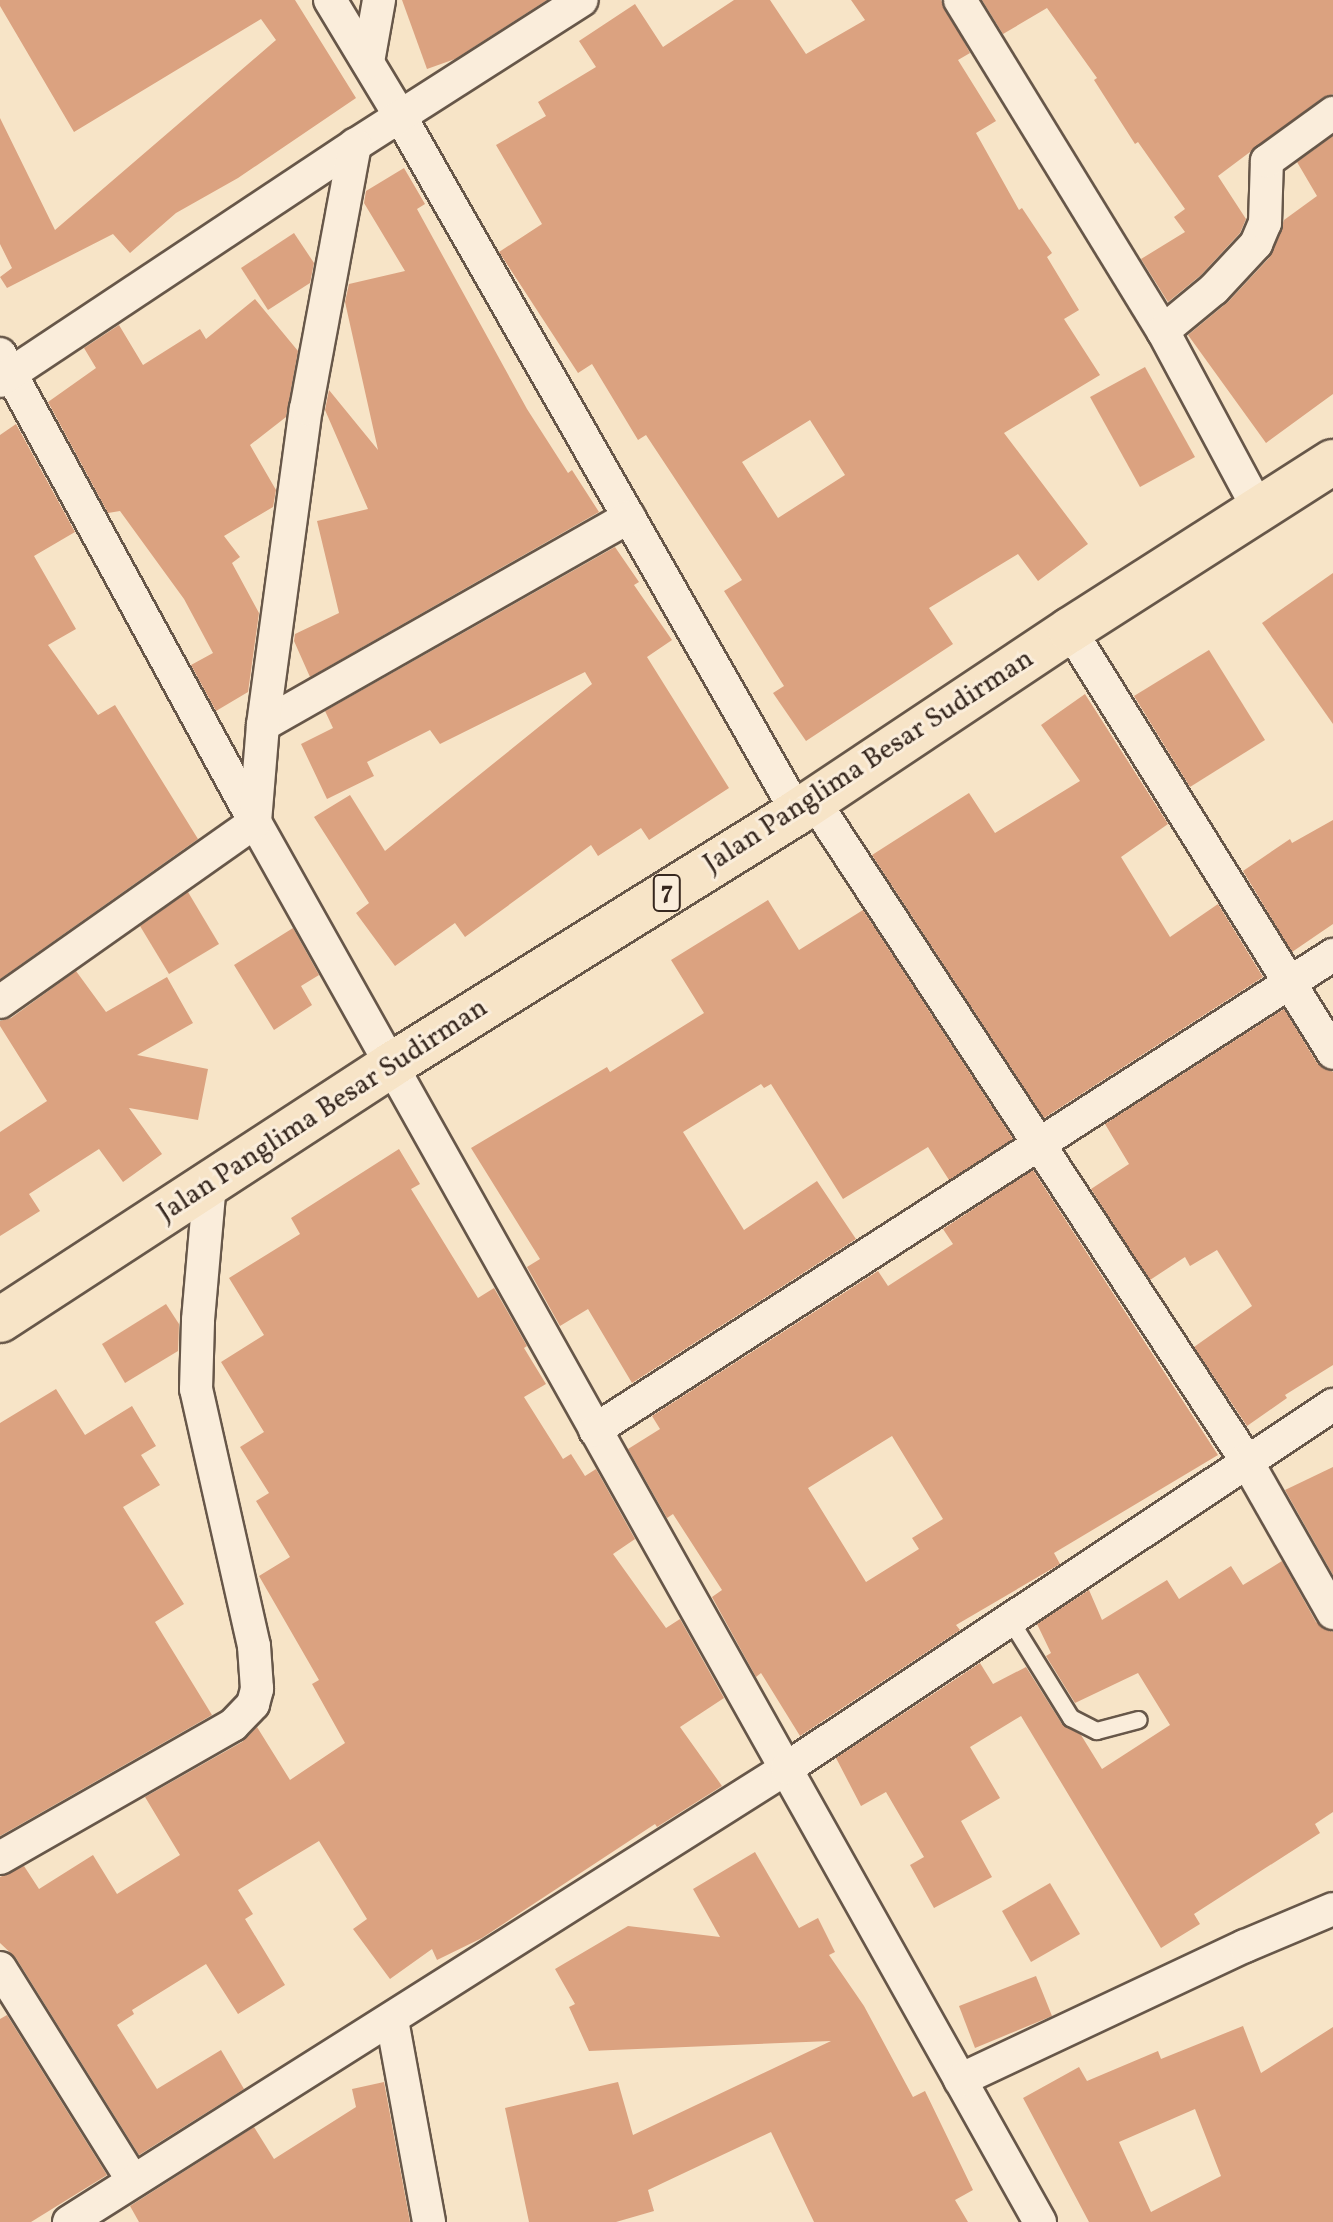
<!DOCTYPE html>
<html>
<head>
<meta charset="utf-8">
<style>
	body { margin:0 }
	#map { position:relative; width:1333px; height:2222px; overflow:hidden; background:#f7e4c7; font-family:Vollkorn,serif }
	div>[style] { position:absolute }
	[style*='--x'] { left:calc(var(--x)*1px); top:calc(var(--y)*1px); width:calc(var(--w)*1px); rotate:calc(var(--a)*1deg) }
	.building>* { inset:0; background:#dba280 }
	.roads { filter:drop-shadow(2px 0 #675749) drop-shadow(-2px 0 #675749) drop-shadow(0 2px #675749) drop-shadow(0 -2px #675749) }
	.service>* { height:16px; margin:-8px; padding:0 8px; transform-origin:8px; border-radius:8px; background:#faeddb }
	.minor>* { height:32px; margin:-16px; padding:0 16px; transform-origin:16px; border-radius:16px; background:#faeddb }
	.trunk>* { height:44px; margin:-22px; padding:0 22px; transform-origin:22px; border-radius:22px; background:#f7e4c7 }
	span { translate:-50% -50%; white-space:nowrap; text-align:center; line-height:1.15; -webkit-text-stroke:6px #faeddb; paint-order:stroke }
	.shield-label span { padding:2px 6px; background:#faeddb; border:2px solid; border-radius:6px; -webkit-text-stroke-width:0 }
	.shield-label { font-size:26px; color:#37281f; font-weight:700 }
	.street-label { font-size:28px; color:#37281f }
</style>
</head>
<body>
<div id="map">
	<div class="building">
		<i style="clip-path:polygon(0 0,295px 0,356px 98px,238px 178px,176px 213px,130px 253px,113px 234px,7px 288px,0 277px,12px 268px,0 244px,0 118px,55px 230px,276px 40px,261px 19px,74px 132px,0 6px)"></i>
		<i style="clip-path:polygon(402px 0,547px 0,455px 59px,427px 69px)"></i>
		<i style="clip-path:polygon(evenodd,734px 0,770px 0,806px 54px,865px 20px,851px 0,941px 0,970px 53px,958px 60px,996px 121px,976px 133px,1019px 210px,1022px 208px,1052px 253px,1047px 257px,1079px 310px,1064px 319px,1100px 375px,1004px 433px,1088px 544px,1038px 581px,1018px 554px,929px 608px,953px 644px,806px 741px,773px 693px,784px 686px,724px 591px,742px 580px,646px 435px,638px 440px,592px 364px,578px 373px,499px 252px,542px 224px,496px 145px,546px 116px,538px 102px,596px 67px,579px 41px,635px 4px,663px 47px,734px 0,810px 420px,845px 475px,778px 518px,742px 462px,810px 420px)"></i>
		<i style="clip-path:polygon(982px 0,1333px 0,1333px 94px,1322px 98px,1218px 176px,1246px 219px,1240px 233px,1201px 275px,1168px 302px,1141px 259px,1185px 232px,1174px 217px,1185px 209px,1138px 142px,1135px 144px,1094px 80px,1097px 78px,1047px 8px,1003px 34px)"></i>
		<i style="clip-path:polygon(1333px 136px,1333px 394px,1266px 443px,1188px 335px,1228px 302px,1270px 257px,1284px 220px,1317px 196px,1297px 162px)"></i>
		<i style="clip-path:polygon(404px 168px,425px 204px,417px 209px,527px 409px,568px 473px,572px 470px,599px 512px,310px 677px,294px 641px,295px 634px,339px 613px,317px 521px,368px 509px,325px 410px,329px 390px,378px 450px,345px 302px,349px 284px,405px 271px,364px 203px,366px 191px)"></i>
		<i style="clip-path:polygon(294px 233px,314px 263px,310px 283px,268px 310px,241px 268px)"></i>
		<i style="clip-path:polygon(255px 299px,298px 351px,286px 417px,250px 445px,276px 490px,273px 507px,224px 536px,240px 557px,232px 563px,259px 613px,248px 692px,216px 711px,191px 665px,213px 653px,184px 599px,120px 511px,108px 513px,48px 402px,96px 368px,84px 348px,119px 325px,143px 365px,200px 329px,206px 339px)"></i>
		<i style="clip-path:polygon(1145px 367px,1195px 457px,1140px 487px,1090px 397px)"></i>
		<i style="clip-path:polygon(16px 424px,75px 532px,34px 556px,76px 629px,48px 645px,98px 715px,115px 705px,198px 839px,0 979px,0 435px)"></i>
		<i style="clip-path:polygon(615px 547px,639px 582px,634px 585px,672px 640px,647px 657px,729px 788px,649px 840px,641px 828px,598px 856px,591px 845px,465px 937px,455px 923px,395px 966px,356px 913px,369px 903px,314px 817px,350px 795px,385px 851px,592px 684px,585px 672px,440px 744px,430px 730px,367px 762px,374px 776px,327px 799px,301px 744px,333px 728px,325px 711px)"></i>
		<i style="clip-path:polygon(1333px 573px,1333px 724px,1262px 623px)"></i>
		<i style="clip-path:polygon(1209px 650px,1265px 740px,1190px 787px,1134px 696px)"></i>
		<i style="clip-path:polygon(1085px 694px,1168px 824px,1121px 857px,1170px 937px,1218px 904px,1263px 977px,1044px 1118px,872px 855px,969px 793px,995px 833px,1080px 781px,1041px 725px)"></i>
		<i style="clip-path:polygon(1333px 820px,1333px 924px,1292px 952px,1243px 871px,1290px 839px,1292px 843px)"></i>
		<i style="clip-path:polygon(188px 892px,219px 944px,169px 974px,140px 926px)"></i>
		<i style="clip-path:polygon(768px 900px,799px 950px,863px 910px,1013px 1139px,949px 1180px,928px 1147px,843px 1199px,771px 1084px,764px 1088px,761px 1084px,683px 1132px,744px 1230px,817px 1181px,856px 1239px,632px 1383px,588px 1309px,560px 1326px,527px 1267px,540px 1259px,471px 1148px,607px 1067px,610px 1072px,704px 1013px,671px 960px)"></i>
		<i style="clip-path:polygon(293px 928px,319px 975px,301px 986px,312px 1005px,274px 1030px,234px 965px)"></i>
		<i style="clip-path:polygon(76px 971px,106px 1012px,167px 977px,193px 1023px,137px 1055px,208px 1069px,198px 1120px,129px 1108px,162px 1154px,123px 1182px,99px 1149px,29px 1194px,40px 1211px,0 1236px,0 1132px,47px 1101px,0 1026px,0 1021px,11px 1018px)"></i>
		<i style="clip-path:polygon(1284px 1009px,1317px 1063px,1333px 1072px,1333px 1365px,1285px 1395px,1287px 1398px,1247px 1426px,1194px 1347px,1252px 1306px,1217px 1250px,1190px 1266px,1185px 1257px,1150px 1280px,1091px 1189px,1129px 1164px,1105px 1124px)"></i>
		<i style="clip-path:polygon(399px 1149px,420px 1184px,411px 1189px,478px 1298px,494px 1288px,527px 1346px,524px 1348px,546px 1384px,524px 1397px,563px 1459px,571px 1454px,585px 1476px,596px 1469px,635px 1539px,613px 1554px,666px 1628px,680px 1619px,724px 1698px,680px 1727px,722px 1786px,657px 1827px,655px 1824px,482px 1938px,437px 1960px,432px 1949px,390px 1979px,353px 1929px,367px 1919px,319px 1841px,238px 1890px,253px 1914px,245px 1919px,285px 1985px,238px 2014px,206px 1964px,132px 2010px,134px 2014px,117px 2025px,157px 2089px,221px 2050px,244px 2089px,139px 2155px,16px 1958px,0 1943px,0 1877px,24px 1866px,39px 1889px,93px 1855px,117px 1894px,180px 1855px,145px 1797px,242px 1742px,257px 1727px,290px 1780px,345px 1743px,312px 1684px,319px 1680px,259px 1576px,290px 1557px,256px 1501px,269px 1493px,240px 1447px,264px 1432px,221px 1362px,264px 1335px,229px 1278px,300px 1234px,291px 1218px)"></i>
		<i style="clip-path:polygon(evenodd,1033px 1170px,1218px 1455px,1054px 1553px,1060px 1564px,956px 1625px,960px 1630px,800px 1736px,761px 1673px,756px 1677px,712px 1597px,722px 1590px,673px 1514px,667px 1518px,628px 1449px,660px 1429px,652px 1416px,878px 1271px,888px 1286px,953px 1244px,943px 1229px,1033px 1170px,892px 1436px,943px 1519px,912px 1538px,919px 1549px,866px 1582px,808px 1488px,892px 1436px)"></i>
		<i style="clip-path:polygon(166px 1304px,179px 1324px,178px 1351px,125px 1383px,102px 1344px)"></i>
		<i style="clip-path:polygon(56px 1389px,85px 1435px,132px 1406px,156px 1446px,141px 1455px,160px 1485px,123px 1507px,184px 1604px,155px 1622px,212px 1715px,0 1836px,0 1423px)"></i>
		<i style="clip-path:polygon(1333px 1467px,1333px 1575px,1285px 1490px)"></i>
		<i style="clip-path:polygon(1282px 1561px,1316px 1622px,1333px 1632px,1333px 1812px,1315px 1824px,1320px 1833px,1194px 1914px,1200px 1924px,1161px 1948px,1021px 1716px,970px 1747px,1000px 1798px,961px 1821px,992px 1877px,934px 1908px,910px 1865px,924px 1857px,886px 1792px,861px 1806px,836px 1758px,980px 1663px,993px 1684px,1026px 1667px,1062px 1724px,1081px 1735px,1102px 1769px,1170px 1725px,1138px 1673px,1075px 1703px,1046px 1656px,1051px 1653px,1037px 1624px,1089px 1590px,1102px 1620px,1167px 1580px,1179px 1599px,1231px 1566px,1243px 1585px)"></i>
		<i style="clip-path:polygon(755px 1852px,799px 1928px,818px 1918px,835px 1952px,829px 1955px,864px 2006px,913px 2097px,925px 2091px,973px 2190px,955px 2200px,968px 2222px,814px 2222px,771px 2132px,648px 2190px,654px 2211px,616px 2222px,529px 2222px,505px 2108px,618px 2082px,633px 2135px,831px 2041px,589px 2051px,569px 2007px,575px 2004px,555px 1969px,628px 1926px,720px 1937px,693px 1889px)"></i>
		<i style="clip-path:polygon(1050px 1883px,1080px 1934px,1031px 1962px,1002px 1911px)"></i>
		<i style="clip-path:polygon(1036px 1976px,1052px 2016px,975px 2048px,959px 2006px)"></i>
		<i style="clip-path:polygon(7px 2015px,107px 2175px,31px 2222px,0 2222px,0 2019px)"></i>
		<i style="clip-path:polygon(evenodd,1243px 2026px,1261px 2073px,1333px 2027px,1333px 2222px,1089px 2222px,1023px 2098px,1079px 2067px,1087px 2081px,1158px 2051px,1161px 2059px,1243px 2026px,1195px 2109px,1221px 2176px,1151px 2212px,1119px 2142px,1195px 2109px)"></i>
		<i style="clip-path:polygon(384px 2082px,410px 2222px,139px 2222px,130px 2206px,254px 2127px,274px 2159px,356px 2107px,352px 2089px)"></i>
	</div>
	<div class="roads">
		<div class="service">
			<i style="--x:1009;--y:1618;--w:118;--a:58.2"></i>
			<i style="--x:1071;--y:1718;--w:29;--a:27"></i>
			<i style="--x:1097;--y:1731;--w:43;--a:-14.7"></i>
		</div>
		<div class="minor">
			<i style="--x:330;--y:0;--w:135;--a:58.9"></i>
			<i style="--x:400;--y:116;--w:801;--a:60.3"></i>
			<i style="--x:960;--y:0;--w:388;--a:58.5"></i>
			<i style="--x:1163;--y:331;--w:201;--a:61.8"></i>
			<i style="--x:368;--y:62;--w:63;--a:-79.9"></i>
			<i style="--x:1163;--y:331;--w:66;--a:-39.5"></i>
			<i style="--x:1214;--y:289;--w:62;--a:-47"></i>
			<i style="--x:1256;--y:244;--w:23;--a:-67"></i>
			<i style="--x:1265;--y:223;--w:62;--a:-88.2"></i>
			<i style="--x:1267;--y:161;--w:82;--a:-36"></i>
			<i style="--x:0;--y:354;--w:533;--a:61.42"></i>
			<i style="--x:255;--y:822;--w:1605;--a:60.72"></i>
			<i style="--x:0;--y:381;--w:426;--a:-33.6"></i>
			<i style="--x:355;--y:145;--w:269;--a:-32.6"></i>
			<i style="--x:1070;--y:630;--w:498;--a:58.1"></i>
			<i style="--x:263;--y:725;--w:421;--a:-29.6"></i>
			<i style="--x:814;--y:801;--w:788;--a:56.75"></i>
			<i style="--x:1246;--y:1460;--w:176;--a:60.4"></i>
			<i style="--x:0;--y:1002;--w:312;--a:-35.2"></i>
			<i style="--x:255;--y:822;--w:97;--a:-85.3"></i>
			<i style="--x:263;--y:725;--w:319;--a:-82.3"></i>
			<i style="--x:306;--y:409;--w:269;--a:-79.5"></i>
			<i style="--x:595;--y:1430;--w:878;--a:-32.77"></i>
			<i style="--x:0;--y:1858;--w:268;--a:-29.7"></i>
			<i style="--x:233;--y:1725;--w:29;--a:-46"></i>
			<i style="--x:253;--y:1704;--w:16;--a:-75"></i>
			<i style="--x:257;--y:1689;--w:43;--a:-94"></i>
			<i style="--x:254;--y:1646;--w:263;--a:-102.7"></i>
			<i style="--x:196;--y:1389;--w:69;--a:-88.3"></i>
			<i style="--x:198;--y:1320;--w:139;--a:-85"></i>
			<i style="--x:0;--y:1968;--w:251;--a:58"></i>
			<i style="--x:392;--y:2020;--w:205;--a:79.6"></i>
			<i style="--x:960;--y:2080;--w:315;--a:-25.2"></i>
			<i style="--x:1245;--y:1946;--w:95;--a:-22.8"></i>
			<i style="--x:69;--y:2222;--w:849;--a:-32.31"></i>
			<i style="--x:787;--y:1768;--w:656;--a:-33.62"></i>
		</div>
		<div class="trunk">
			<i style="--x:0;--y:1320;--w:467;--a:-33.1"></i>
			<i style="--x:391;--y:1065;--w:478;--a:-31.9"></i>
			<i style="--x:797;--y:812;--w:328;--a:-33.7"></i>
			<i style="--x:1070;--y:630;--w:312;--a:-32.6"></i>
		</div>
	</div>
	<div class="shield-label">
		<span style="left:667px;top:893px">7</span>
	</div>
	<div class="street-label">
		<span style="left:869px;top:762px;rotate:-33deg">Jalan Panglima Besar Sudirman</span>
		<span style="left:323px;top:1111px;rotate:-33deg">Jalan Panglima Besar Sudirman</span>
	</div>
</div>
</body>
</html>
